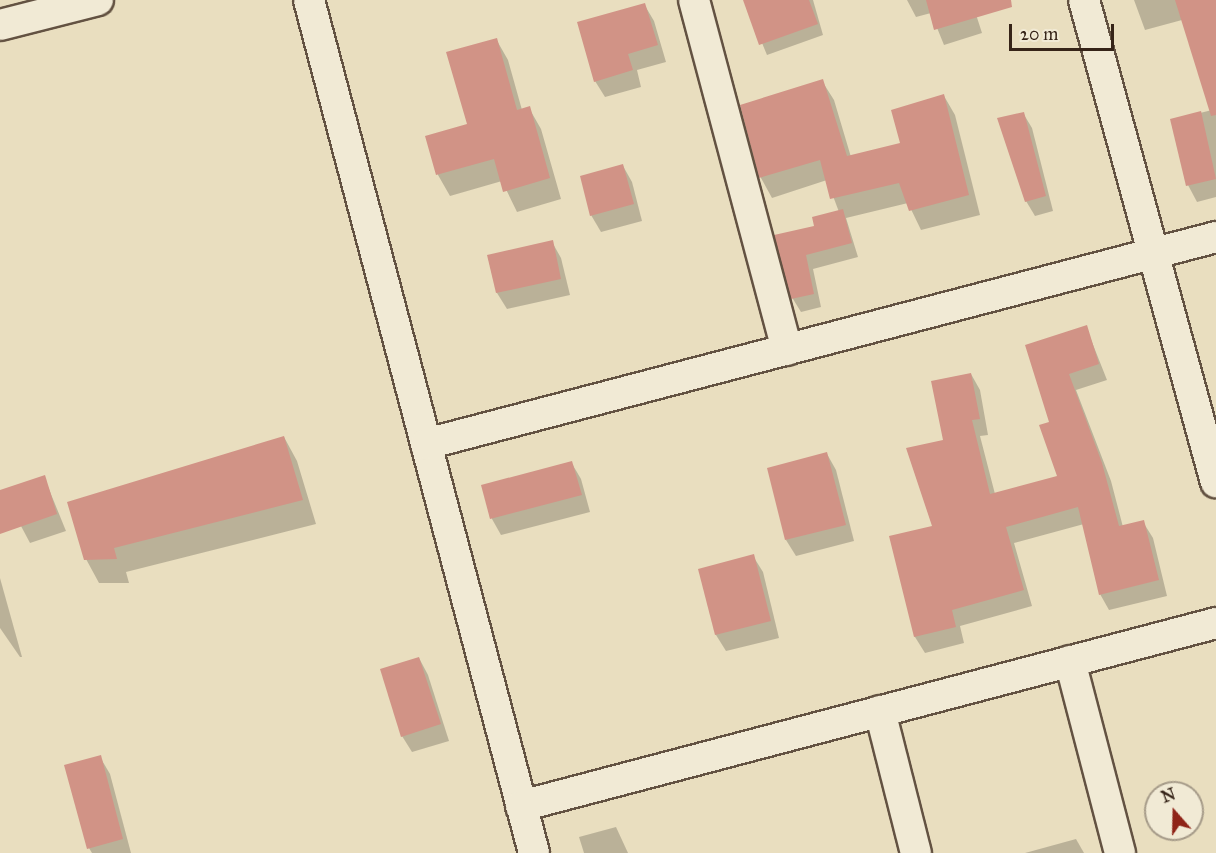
<!DOCTYPE html>
<html>
<head>
<meta charset="utf-8">
<style>
	body { margin:0 }
	#map { position:relative; width:1216px; height:853px; overflow:hidden; background:#e9debf; font-family:"IM FELL Great Primer",serif }
	div>[style] { position:absolute }
	[style*='--x'] { left:calc(var(--x)*1px); top:calc(var(--y)*1px); width:calc(var(--w)*1px); rotate:calc(var(--a)*1deg) }
	.shadow>* { inset:0; background:#0003 }
	.building>* { inset:0; background:#d19386 }
	.roads { filter:drop-shadow(2px 0 #635242) drop-shadow(-2px 0 #635242) drop-shadow(0 2px #635242) drop-shadow(0 -2px #635242) }
	.minor>* { height:30px; margin:-15px; padding:0 15px; transform-origin:15px; border-radius:15px; background:#f1ead5 }
	span { translate:-50% -50%; white-space:nowrap; text-align:center; line-height:1.15; -webkit-text-stroke:4.5px #f1ead5; paint-order:stroke }
	.north { position:absolute; left:1144px; top:781px; width:60px; height:60px; box-sizing:border-box; background:#f1ead5; border:2px solid #a69b89; border-radius:50%; rotate:340deg; font-size:16px; font-weight:700; line-height:24px; text-align:center; color:#362418 }
	.north::after { content:''; display:block; margin:auto; width:21px; height:27px; background:#8f2418; clip-path:polygon(50% 0,100% 100%,50% 72%,0 100%) }
	.scale { position:absolute; left:1009px; top:24px; width:105px; height:27px; box-sizing:border-box; border:3px solid #362418; border-top:0; padding-left:8px; font-size:18px; line-height:21px; white-space:nowrap; color:#362418; -webkit-text-stroke:4px #f1ead5; paint-order:stroke }
</style>
</head>
<body>
<div id="map">
	<div class="shadow">
		<i style="clip-path:polygon(744px 0,813px 0,823px 35px,767px 55px)"></i>
		<i style="clip-path:polygon(907px 0,978px 0,972px 2px,982px 33px,944px 45px,931px 13px,916px 17px)"></i>
		<i style="clip-path:polygon(1134px 0,1216px 0,1216px 59px,1198px 64px,1182px 20px,1145px 30px)"></i>
		<i style="clip-path:polygon(644px 4px,654px 21px,666px 62px,637px 70px,641px 87px,605px 97px,595px 81px)"></i>
		<i style="clip-path:polygon(496px 39px,508px 60px,522px 110px,529px 108px,541px 129px,561px 199px,517px 212px,502px 181px,450px 196px,438px 175px,427px 137px,469px 125px)"></i>
		<i style="clip-path:polygon(822px 81px,834px 100px,851px 157px,902px 144px,944px 96px,955px 115px,980px 215px,921px 230px,908px 203px,846px 218px,858px 257px,813px 269px,821px 307px,801px 312px,793px 299px,776px 236px,815px 227px,839px 212px,827px 180px,772px 198px,761px 178px,741px 106px)"></i>
		<i style="clip-path:polygon(1216px 109px,1216px 197px,1197px 202px,1188px 185px,1172px 120px)"></i>
		<i style="clip-path:polygon(1023px 113px,1032px 128px,1053px 211px,1035px 216px,1026px 201px)"></i>
		<i style="clip-path:polygon(623px 166px,632px 182px,642px 221px,601px 232px,591px 215px)"></i>
		<i style="clip-path:polygon(552px 242px,561px 258px,570px 295px,507px 309px,497px 293px,488px 257px)"></i>
		<i style="clip-path:polygon(1086px 327px,1107px 380px,1076px 390px,1111px 481px,1123px 527px,1143px 522px,1153px 538px,1167px 596px,1109px 610px,1100px 594px,1084px 524px,1014px 543px,1032px 606px,960px 626px,964px 643px,925px 653px,915px 637px,891px 537px,934px 527px,944px 441px,971px 374px,980px 390px,988px 435px,980px 436px,995px 494px,1059px 477px,1051px 423px,1027px 346px)"></i>
		<i style="clip-path:polygon(284px 437px,297px 461px,316px 524px,126px 572px,129px 583px,99px 583px,86px 559px)"></i>
		<i style="clip-path:polygon(827px 454px,836px 470px,854px 541px,796px 556px,786px 540px)"></i>
		<i style="clip-path:polygon(571px 462px,581px 479px,590px 512px,501px 535px,492px 519px,483px 486px)"></i>
		<i style="clip-path:polygon(44px 477px,66px 531px,30px 543px,21px 526px)"></i>
		<i style="clip-path:polygon(753px 556px,763px 572px,779px 638px,726px 651px,716px 635px,700px 570px)"></i>
		<i style="clip-path:polygon(0 578px,22px 657px,20px 657px,0 628px)"></i>
		<i style="clip-path:polygon(419px 658px,428px 675px,449px 741px,412px 752px,402px 736px)"></i>
		<i style="clip-path:polygon(100px 757px,110px 774px,131px 853px,92px 853px,89px 848px)"></i>
		<i style="clip-path:polygon(616px 827px,628px 853px,584px 853px,579px 837px)"></i>
		<i style="clip-path:polygon(1076px 839px,1084px 853px,1025px 853px)"></i>
	</div>
	<div class="building">
		<i style="clip-path:polygon(743px 0,809px 0,818px 24px,759px 45px)"></i>
		<i style="clip-path:polygon(926px 0,1011px 0,1012px 7px,934px 30px)"></i>
		<i style="clip-path:polygon(1175px 0,1216px 0,1216px 115px,1211px 116px)"></i>
		<i style="clip-path:polygon(645px 3px,658px 45px,628px 54px,633px 70px,594px 82px,577px 22px)"></i>
		<i style="clip-path:polygon(497px 38px,517px 110px,530px 106px,550px 178px,503px 192px,494px 159px,436px 175px,425px 136px,467px 124px,446px 52px)"></i>
		<i style="clip-path:polygon(823px 79px,847px 156px,900px 143px,891px 110px,944px 94px,969px 195px,909px 211px,899px 183px,830px 199px,820px 160px,759px 178px,740px 105px)"></i>
		<i style="clip-path:polygon(1201px 111px,1216px 179px,1186px 186px,1170px 119px)"></i>
		<i style="clip-path:polygon(1024px 112px,1046px 196px,1025px 202px,997px 118px)"></i>
		<i style="clip-path:polygon(623px 164px,634px 204px,590px 216px,580px 176px)"></i>
		<i style="clip-path:polygon(843px 209px,852px 243px,806px 255px,814px 294px,791px 299px,774px 235px,814px 226px,812px 217px)"></i>
		<i style="clip-path:polygon(553px 240px,561px 279px,496px 293px,487px 255px)"></i>
		<i style="clip-path:polygon(1087px 325px,1099px 364px,1069px 374px,1102px 463px,1119px 526px,1144px 520px,1159px 580px,1099px 595px,1078px 507px,1006px 527px,1024px 590px,952px 610px,956px 627px,914px 637px,889px 536px,932px 526px,906px 448px,943px 440px,931px 381px,971px 373px,980px 419px,972px 420px,990px 494px,1057px 476px,1039px 425px,1049px 422px,1025px 345px)"></i>
		<i style="clip-path:polygon(284px 436px,303px 500px,114px 548px,117px 559px,84px 560px,67px 502px)"></i>
		<i style="clip-path:polygon(827px 452px,846px 525px,785px 540px,767px 468px)"></i>
		<i style="clip-path:polygon(572px 461px,582px 495px,490px 519px,481px 485px)"></i>
		<i style="clip-path:polygon(45px 475px,57px 514px,0 534px,0 490px)"></i>
		<i style="clip-path:polygon(754px 554px,771px 621px,715px 635px,698px 569px)"></i>
		<i style="clip-path:polygon(419px 657px,441px 724px,401px 737px,380px 669px)"></i>
		<i style="clip-path:polygon(101px 755px,123px 839px,87px 849px,64px 765px)"></i>
	</div>
	<div class="roads">
		<div class="minor">
			<i style="--x:309;--y:0;--w:882;--a:75.22"></i>
			<i style="--x:694;--y:0;--w:362;--a:75.1"></i>
			<i style="--x:1084;--y:0;--w:500;--a:74.7"></i>
			<i style="--x:0;--y:25;--w:101;--a:-14.3"></i>
			<i style="--x:426;--y:444;--w:817;--a:-14.68"></i>
			<i style="--x:1070;--y:661;--w:198;--a:75.4"></i>
			<i style="--x:880;--y:711;--w:146;--a:75.8"></i>
			<i style="--x:521;--y:806;--w:719;--a:-14.75"></i>
		</div>
	</div>
	<div class="north">N</div>
	<div class="scale">20 m</div>
</div>
</body>
</html>
